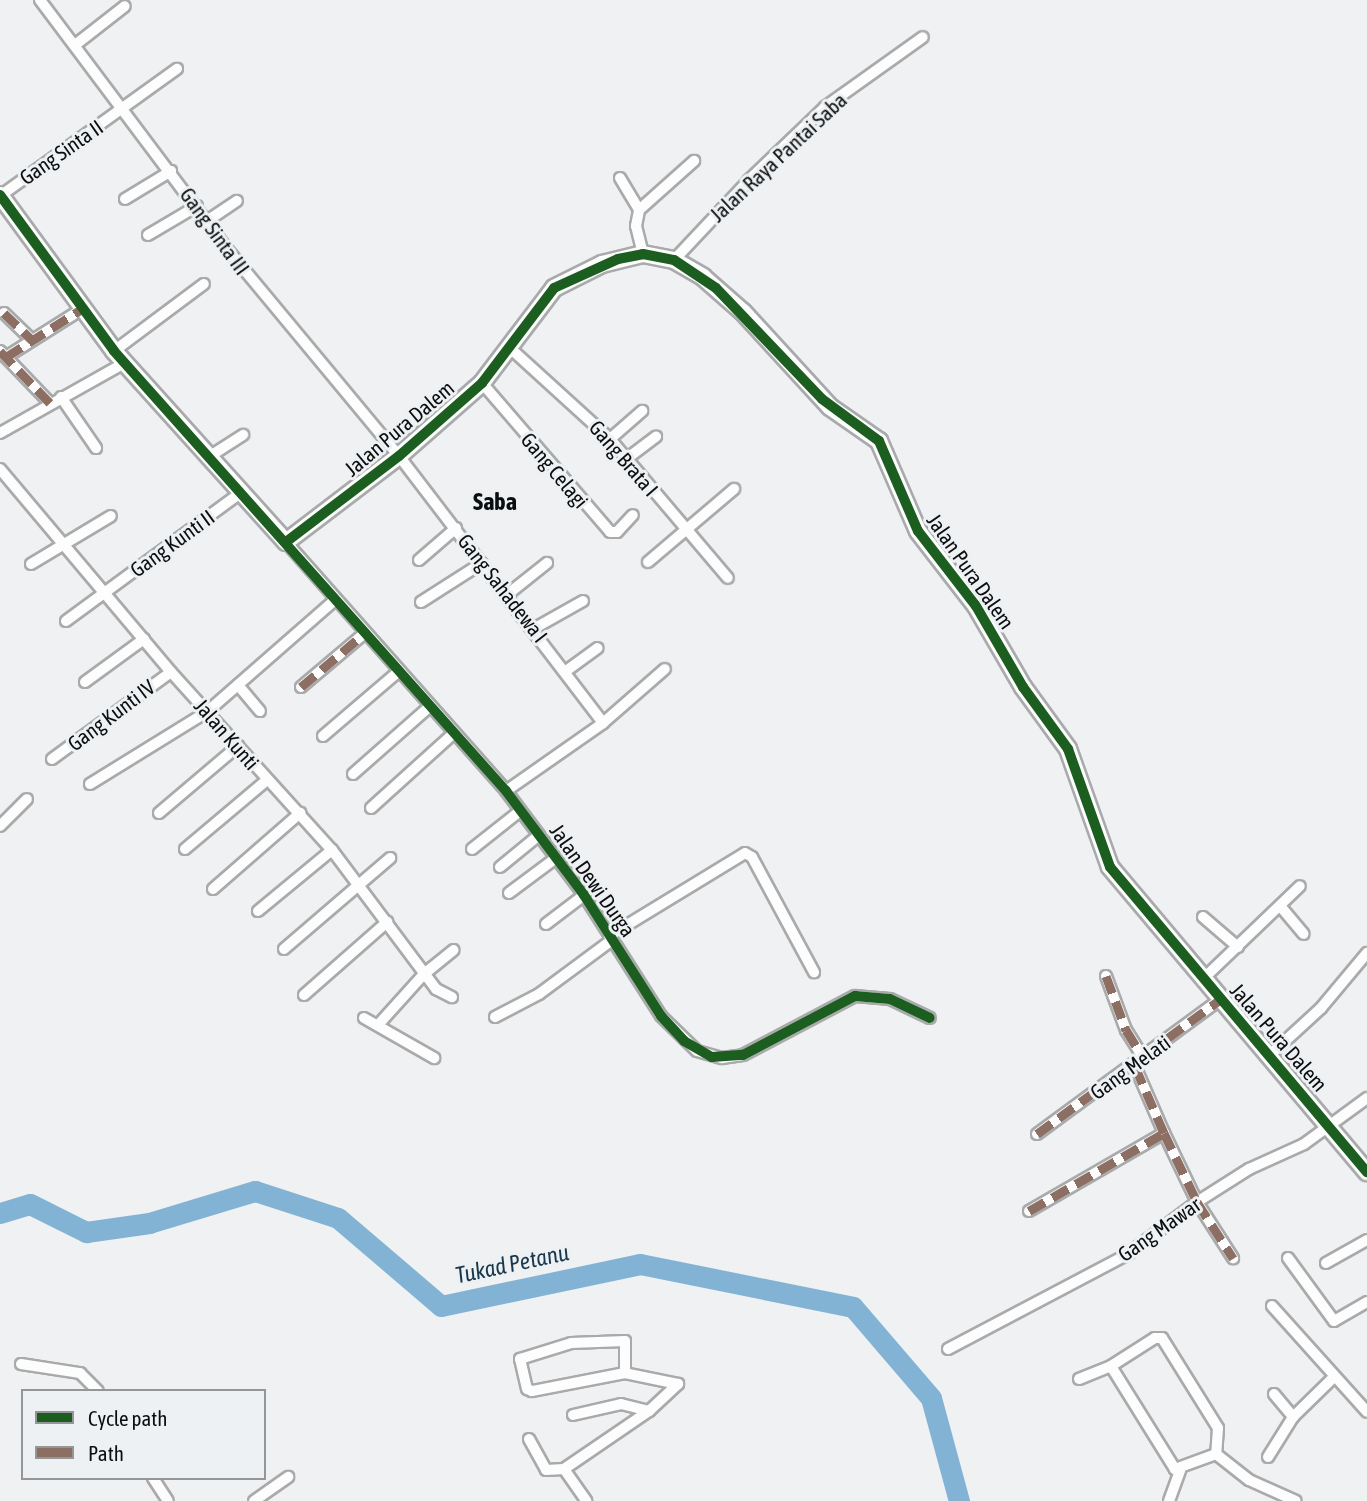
<!DOCTYPE html>
<html>
<head>
<meta charset="utf-8">
<style>
	body { margin:0 }
	#map { position:relative; width:1367px; height:1501px; overflow:hidden; background:#eff1f2; font-family:"Asap Condensed",sans-serif }
	div>[style] { position:absolute }
	[style*='--x'] { left:calc(var(--x)*1px); top:calc(var(--y)*1px); width:calc(var(--w)*1px); rotate:calc(var(--a)*1deg) }
	.river>* { height:21px; margin:-10.5px; padding:0 10.5px; transform-origin:10.5px; border-radius:10.5px; background:#82b3d5 }
	.roads { filter:drop-shadow(2px 0 #a9aaab) drop-shadow(-2px 0 #a9aaab) drop-shadow(0 2px #a9aaab) drop-shadow(0 -2px #a9aaab) }
	.street>* { height:10px; margin:-5px; padding:0 5px; transform-origin:5px; border-radius:5px; background:#fdfdfd }
	.secondary>* { height:16px; margin:-8px; padding:0 8px; transform-origin:8px; border-radius:8px; background:#fdfdfd }
	.quiet>* { height:9px; margin-top:-4.5px; transform-origin:0; background:repeating-linear-gradient(90deg,#8d6e63 0 18px,transparent 0 27px) }
	.cycleway>* { height:10px; margin:-5px; padding:0 5px; transform-origin:5px; border-radius:5px; background:#1b5e20 }
	span { translate:-50% -50%; white-space:nowrap; text-align:center; line-height:1.15; -webkit-text-stroke:6px #eef1f3; paint-order:stroke }
	.street-label { font-size:21px; color:#0c0d0e }
	.water-label { font-size:23px; color:#18374c; font-style:italic }
	.quarter-label { font-size:24px; color:#0c0d0e; font-weight:700 }
	.legend { position:absolute; left:21px; top:1389px; width:245px; height:91px; box-sizing:border-box; background:#eef1f3; border:2px solid #949697; margin:0; padding:9px 12px; list-style:none; font-size:21px; color:#0c0d0e }
	.legend li { display:flex; align-items:center; gap:14px; height:35px }
	.legend b { width:35px; border:2px solid #949697 }
</style>
</head>
<body>
<div id="map">
	<div class="river">
		<i style="--x:0;--y:1213;--w:31;--a:-17"></i>
		<i style="--x:30;--y:1204;--w:63;--a:26.6"></i>
		<i style="--x:86;--y:1232;--w:64;--a:-8.1"></i>
		<i style="--x:149;--y:1223;--w:111;--a:-16.8"></i>
		<i style="--x:255;--y:1191;--w:87;--a:18"></i>
		<i style="--x:338;--y:1218;--w:135;--a:40.5"></i>
		<i style="--x:441;--y:1306;--w:203;--a:-11.9"></i>
		<i style="--x:640;--y:1264;--w:217;--a:11.4"></i>
		<i style="--x:853;--y:1307;--w:120;--a:49.4"></i>
		<i style="--x:931;--y:1398;--w:107;--a:74.8"></i>
	</div>
	<div class="roads">
		<div class="street">
			<i style="--x:40;--y:0;--w:311;--a:53.1"></i>
			<i style="--x:227;--y:249;--w:269;--a:50.3"></i>
			<i style="--x:399;--y:456;--w:336;--a:52.6"></i>
			<i style="--x:75;--y:45;--w:63;--a:-38"></i>
			<i style="--x:620;--y:178;--w:37;--a:59"></i>
			<i style="--x:0;--y:196;--w:218;--a:-35.7"></i>
			<i style="--x:125;--y:199;--w:54;--a:-31.3"></i>
			<i style="--x:207;--y:221;--w:36;--a:-34"></i>
			<i style="--x:148;--y:235;--w:57;--a:-30.6"></i>
			<i style="--x:643;--y:254;--w:29;--a:-104"></i>
			<i style="--x:636;--y:226;--w:16;--a:-79"></i>
			<i style="--x:639;--y:210;--w:74;--a:-41.7"></i>
			<i style="--x:674;--y:260;--w:110;--a:-46.8"></i>
			<i style="--x:749;--y:180;--w:105;--a:-43.8"></i>
			<i style="--x:825;--y:107;--w:120;--a:-35.5"></i>
			<i style="--x:4;--y:313;--w:39;--a:44"></i>
			<i style="--x:510;--y:348;--w:135;--a:42.3"></i>
			<i style="--x:610;--y:439;--w:182;--a:49.7"></i>
			<i style="--x:0;--y:351;--w:72;--a:46.1"></i>
			<i style="--x:114;--y:351;--w:112;--a:-36.7"></i>
			<i style="--x:6;--y:357;--w:90;--a:-32.3"></i>
			<i style="--x:482;--y:383;--w:196;--a:49.3"></i>
			<i style="--x:610;--y:532;--w:7;--a:0"></i>
			<i style="--x:617;--y:532;--w:23;--a:-47"></i>
			<i style="--x:61;--y:397;--w:62;--a:55.5"></i>
			<i style="--x:0;--y:433;--w:142;--a:-29.4"></i>
			<i style="--x:610;--y:439;--w:43;--a:-41.2"></i>
			<i style="--x:207;--y:458;--w:43;--a:-32.6"></i>
			<i style="--x:625;--y:460;--w:39;--a:-37"></i>
			<i style="--x:0;--y:469;--w:265;--a:49.9"></i>
			<i style="--x:171;--y:672;--w:240;--a:47.9"></i>
			<i style="--x:332;--y:850;--w:174;--a:53.2"></i>
			<i style="--x:436;--y:989;--w:18;--a:27"></i>
			<i style="--x:286;--y:542;--w:332;--a:48.5"></i>
			<i style="--x:506;--y:791;--w:130;--a:53.1"></i>
			<i style="--x:584;--y:895;--w:143;--a:57.5"></i>
			<i style="--x:661;--y:1016;--w:50;--a:44.2"></i>
			<i style="--x:697;--y:1051;--w:26;--a:16"></i>
			<i style="--x:722;--y:1058;--w:21;--a:-8"></i>
			<i style="--x:743;--y:1055;--w:127;--a:-27.8"></i>
			<i style="--x:855;--y:996;--w:35;--a:5"></i>
			<i style="--x:890;--y:999;--w:44;--a:25.4"></i>
			<i style="--x:419;--y:560;--w:49;--a:-40.9"></i>
			<i style="--x:648;--y:562;--w:113;--a:-40.3"></i>
			<i style="--x:31;--y:564;--w:93;--a:-31"></i>
			<i style="--x:508;--y:594;--w:50;--a:-38.5"></i>
			<i style="--x:421;--y:602;--w:72;--a:-32.6"></i>
			<i style="--x:66;--y:621;--w:215;--a:-36.3"></i>
			<i style="--x:535;--y:628;--w:55;--a:-29.4"></i>
			<i style="--x:566;--y:671;--w:39;--a:-36"></i>
			<i style="--x:85;--y:682;--w:73;--a:-36.1"></i>
			<i style="--x:238;--y:685;--w:34;--a:50"></i>
			<i style="--x:301;--y:687;--w:84;--a:-40.2"></i>
			<i style="--x:323;--y:736;--w:100;--a:-40.5"></i>
			<i style="--x:52;--y:759;--w:147;--a:-36.2"></i>
			<i style="--x:353;--y:774;--w:101;--a:-41.4"></i>
			<i style="--x:90;--y:784;--w:139;--a:-31.7"></i>
			<i style="--x:208;--y:711;--w:169;--a:-41.2"></i>
			<i style="--x:506;--y:791;--w:118;--a:-35"></i>
			<i style="--x:603;--y:723;--w:82;--a:-41.1"></i>
			<i style="--x:371;--y:808;--w:112;--a:-42.1"></i>
			<i style="--x:159;--y:813;--w:104;--a:-40.3"></i>
			<i style="--x:0;--y:826;--w:38;--a:-45"></i>
			<i style="--x:185;--y:849;--w:107;--a:-40.1"></i>
			<i style="--x:472;--y:849;--w:61;--a:-38.4"></i>
			<i style="--x:500;--y:867;--w:50;--a:-39.4"></i>
			<i style="--x:213;--y:889;--w:116;--a:-41.1"></i>
			<i style="--x:509;--y:893;--w:59;--a:-36.7"></i>
			<i style="--x:1281;--y:907;--w:35;--a:50"></i>
			<i style="--x:258;--y:911;--w:96;--a:-39.5"></i>
			<i style="--x:1203;--y:917;--w:46;--a:40.6"></i>
			<i style="--x:546;--y:924;--w:48;--a:-37.3"></i>
			<i style="--x:609;--y:936;--w:159;--a:-31.4"></i>
			<i style="--x:745;--y:853;--w:8;--a:30"></i>
			<i style="--x:752;--y:857;--w:131;--a:61.7"></i>
			<i style="--x:284;--y:949;--w:140;--a:-40.6"></i>
			<i style="--x:1106;--y:976;--w:58;--a:69.7"></i>
			<i style="--x:1126;--y:1030;--w:34;--a:58"></i>
			<i style="--x:1203;--y:979;--w:134;--a:-43.8"></i>
			<i style="--x:304;--y:995;--w:111;--a:-41.3"></i>
			<i style="--x:495;--y:1017;--w:50;--a:-27.6"></i>
			<i style="--x:539;--y:994;--w:91;--a:-36.5"></i>
			<i style="--x:364;--y:1018;--w:81;--a:29.7"></i>
			<i style="--x:378;--y:1025;--w:69;--a:-48"></i>
			<i style="--x:424;--y:974;--w:38;--a:-39"></i>
			<i style="--x:1271;--y:1054;--w:68;--a:-42.6"></i>
			<i style="--x:1321;--y:1008;--w:72;--a:-50.1"></i>
			<i style="--x:1164;--y:1133;--w:76;--a:64.4"></i>
			<i style="--x:1197;--y:1202;--w:67;--a:57.3"></i>
			<i style="--x:1037;--y:1134;--w:228;--a:-36.3"></i>
			<i style="--x:1029;--y:1211;--w:156;--a:-30"></i>
			<i style="--x:1164;--y:1133;--w:75;--a:-113.5"></i>
			<i style="--x:1288;--y:1258;--w:78;--a:53.9"></i>
			<i style="--x:1334;--y:1321;--w:38;--a:-30"></i>
			<i style="--x:1326;--y:1263;--w:47;--a:-29.3"></i>
			<i style="--x:1272;--y:1306;--w:142;--a:48.1"></i>
			<i style="--x:948;--y:1349;--w:204;--a:-27.8"></i>
			<i style="--x:1128;--y:1254;--w:86;--a:-37"></i>
			<i style="--x:1197;--y:1202;--w:62;--a:-32.4"></i>
			<i style="--x:1249;--y:1169;--w:60;--a:-24.4"></i>
			<i style="--x:1304;--y:1144;--w:78;--a:-36.1"></i>
			<i style="--x:21;--y:1364;--w:60;--a:8.7"></i>
			<i style="--x:80;--y:1373;--w:25;--a:45"></i>
			<i style="--x:1079;--y:1379;--w:35;--a:-22"></i>
			<i style="--x:1111;--y:1366;--w:52;--a:-32.5"></i>
			<i style="--x:1155;--y:1338;--w:7;--a:0"></i>
			<i style="--x:1162;--y:1338;--w:106;--a:58.1"></i>
			<i style="--x:1218;--y:1428;--w:26;--a:94"></i>
			<i style="--x:1216;--y:1454;--w:44;--a:159.9"></i>
			<i style="--x:1175;--y:1469;--w:121;--a:-121.9"></i>
			<i style="--x:1274;--y:1394;--w:30;--a:50"></i>
			<i style="--x:573;--y:1415;--w:49;--a:-12.9"></i>
			<i style="--x:621;--y:1404;--w:29;--a:14"></i>
			<i style="--x:529;--y:1439;--w:35;--a:61"></i>
			<i style="--x:546;--y:1470;--w:18;--a:-3"></i>
			<i style="--x:564;--y:1469;--w:39;--a:55"></i>
			<i style="--x:1216;--y:1454;--w:42;--a:38.2"></i>
			<i style="--x:1249;--y:1480;--w:51;--a:24.1"></i>
			<i style="--x:1268;--y:1457;--w:47;--a:-58"></i>
			<i style="--x:1293;--y:1417;--w:57;--a:-44.3"></i>
			<i style="--x:564;--y:1469;--w:103;--a:-34.3"></i>
			<i style="--x:649;--y:1411;--w:40;--a:-43"></i>
			<i style="--x:678;--y:1384;--w:54;--a:-168.3"></i>
			<i style="--x:625;--y:1373;--w:95;--a:169"></i>
			<i style="--x:532;--y:1391;--w:5;--a:-158"></i>
			<i style="--x:527;--y:1389;--w:31;--a:-103"></i>
			<i style="--x:520;--y:1359;--w:53;--a:-17.4"></i>
			<i style="--x:571;--y:1343;--w:54;--a:-2.1"></i>
			<i style="--x:625;--y:1341;--w:32;--a:90"></i>
			<i style="--x:153;--y:1478;--w:27;--a:57"></i>
			<i style="--x:254;--y:1501;--w:42;--a:-35.2"></i>
			<i style="--x:1169;--y:1501;--w:33;--a:-70"></i>
		</div>
		<div class="secondary">
			<i style="--x:0;--y:195;--w:193;--a:53.8"></i>
			<i style="--x:114;--y:351;--w:257;--a:48"></i>
			<i style="--x:286;--y:542;--w:142;--a:-37.3"></i>
			<i style="--x:399;--y:456;--w:111;--a:-41.3"></i>
			<i style="--x:482;--y:383;--w:119;--a:-52.8"></i>
			<i style="--x:554;--y:288;--w:54;--a:-26.6"></i>
			<i style="--x:602;--y:264;--w:42;--a:-13.7"></i>
			<i style="--x:643;--y:254;--w:32;--a:11"></i>
			<i style="--x:674;--y:260;--w:34;--a:30"></i>
			<i style="--x:703;--y:277;--w:53;--a:41.2"></i>
			<i style="--x:743;--y:312;--w:129;--a:47.5"></i>
			<i style="--x:830;--y:407;--w:60;--a:34.8"></i>
			<i style="--x:879;--y:441;--w:98;--a:66.6"></i>
			<i style="--x:918;--y:531;--w:95;--a:52.3"></i>
			<i style="--x:976;--y:606;--w:94;--a:59.9"></i>
			<i style="--x:1023;--y:687;--w:77;--a:54"></i>
			<i style="--x:1068;--y:749;--w:125;--a:70.4"></i>
			<i style="--x:1110;--y:867;--w:399;--a:49.9"></i>
		</div>
	</div>
	<div class="quiet">
		<i style="--x:4;--y:313;--w:39;--a:44"></i>
		<i style="--x:0;--y:351;--w:72;--a:46.1"></i>
		<i style="--x:6;--y:357;--w:90;--a:-32.3"></i>
		<i style="--x:301;--y:687;--w:84;--a:-40.2"></i>
		<i style="--x:1106;--y:976;--w:58;--a:69.7"></i>
		<i style="--x:1126;--y:1030;--w:34;--a:58"></i>
		<i style="--x:1164;--y:1133;--w:76;--a:64.4"></i>
		<i style="--x:1197;--y:1202;--w:67;--a:57.3"></i>
		<i style="--x:1037;--y:1134;--w:228;--a:-36.3"></i>
		<i style="--x:1029;--y:1211;--w:156;--a:-30"></i>
		<i style="--x:1164;--y:1133;--w:75;--a:-113.5"></i>
	</div>
	<div class="cycleway">
		<i style="--x:0;--y:195;--w:193;--a:53.8"></i>
		<i style="--x:114;--y:351;--w:589;--a:48.3"></i>
		<i style="--x:506;--y:791;--w:130;--a:53.1"></i>
		<i style="--x:584;--y:895;--w:143;--a:57.5"></i>
		<i style="--x:661;--y:1016;--w:34;--a:47"></i>
		<i style="--x:684;--y:1041;--w:32;--a:30"></i>
		<i style="--x:712;--y:1057;--w:31;--a:-4"></i>
		<i style="--x:743;--y:1055;--w:127;--a:-27.8"></i>
		<i style="--x:855;--y:996;--w:35;--a:5"></i>
		<i style="--x:890;--y:999;--w:44;--a:25.4"></i>
		<i style="--x:286;--y:542;--w:142;--a:-37.3"></i>
		<i style="--x:399;--y:456;--w:111;--a:-41.3"></i>
		<i style="--x:482;--y:383;--w:119;--a:-52.8"></i>
		<i style="--x:554;--y:288;--w:70;--a:-24.4"></i>
		<i style="--x:618;--y:259;--w:25;--a:-11"></i>
		<i style="--x:643;--y:254;--w:32;--a:11"></i>
		<i style="--x:674;--y:260;--w:50;--a:33.7"></i>
		<i style="--x:716;--y:288;--w:153;--a:46.3"></i>
		<i style="--x:822;--y:399;--w:71;--a:36.4"></i>
		<i style="--x:879;--y:441;--w:98;--a:66.6"></i>
		<i style="--x:918;--y:531;--w:95;--a:52.3"></i>
		<i style="--x:976;--y:606;--w:94;--a:59.9"></i>
		<i style="--x:1023;--y:687;--w:77;--a:54"></i>
		<i style="--x:1068;--y:749;--w:125;--a:70.4"></i>
		<i style="--x:1110;--y:867;--w:399;--a:49.9"></i>
	</div>
	<div class="street-label">
		<span style="left:61px;top:152px;rotate:-35deg">Gang Sinta II</span>
		<span style="left:778px;top:157px;rotate:-43deg">Jalan Raya Pantai Saba</span>
		<span style="left:215px;top:231px;rotate:54deg">Gang Sinta III</span>
		<span style="left:399px;top:428px;rotate:-40deg">Jalan Pura Dalem</span>
		<span style="left:624px;top:458px;rotate:49deg">Gang Brata I</span>
		<span style="left:555px;top:470px;rotate:50deg">Gang Celagi</span>
		<span style="left:172px;top:543px;rotate:-36deg">Gang Kunti II</span>
		<span style="left:971px;top:571px;rotate:55deg">Jalan Pura Dalem</span>
		<span style="left:503px;top:588px;rotate:52deg">Gang Sahadewa I</span>
		<span style="left:111px;top:715px;rotate:-37deg">Gang Kunti IV</span>
		<span style="left:227px;top:734px;rotate:49deg">Jalan Kunti</span>
		<span style="left:593px;top:880px;rotate:55deg">Jalan Dewi Durga</span>
		<span style="left:1279px;top:1037px;rotate:49deg">Jalan Pura Dalem</span>
		<span style="left:1130px;top:1067px;rotate:-36deg">Gang Melati</span>
		<span style="left:1159px;top:1229px;rotate:-35deg">Gang Mawar</span>
	</div>
	<div class="water-label">
		<span style="left:512px;top:1264px;rotate:-12deg">Tukad Petanu</span>
	</div>
	<div class="quarter-label">
		<span style="left:495px;top:502px">Saba</span>
	</div>
	<ul class="legend">
	<li><b style="height:9px;background:#1b5e20"></b>Cycle path</li>
	<li><b style="height:9px;background:#8d6e63"></b>Path</li>
	</ul>
</div>
</body>
</html>
